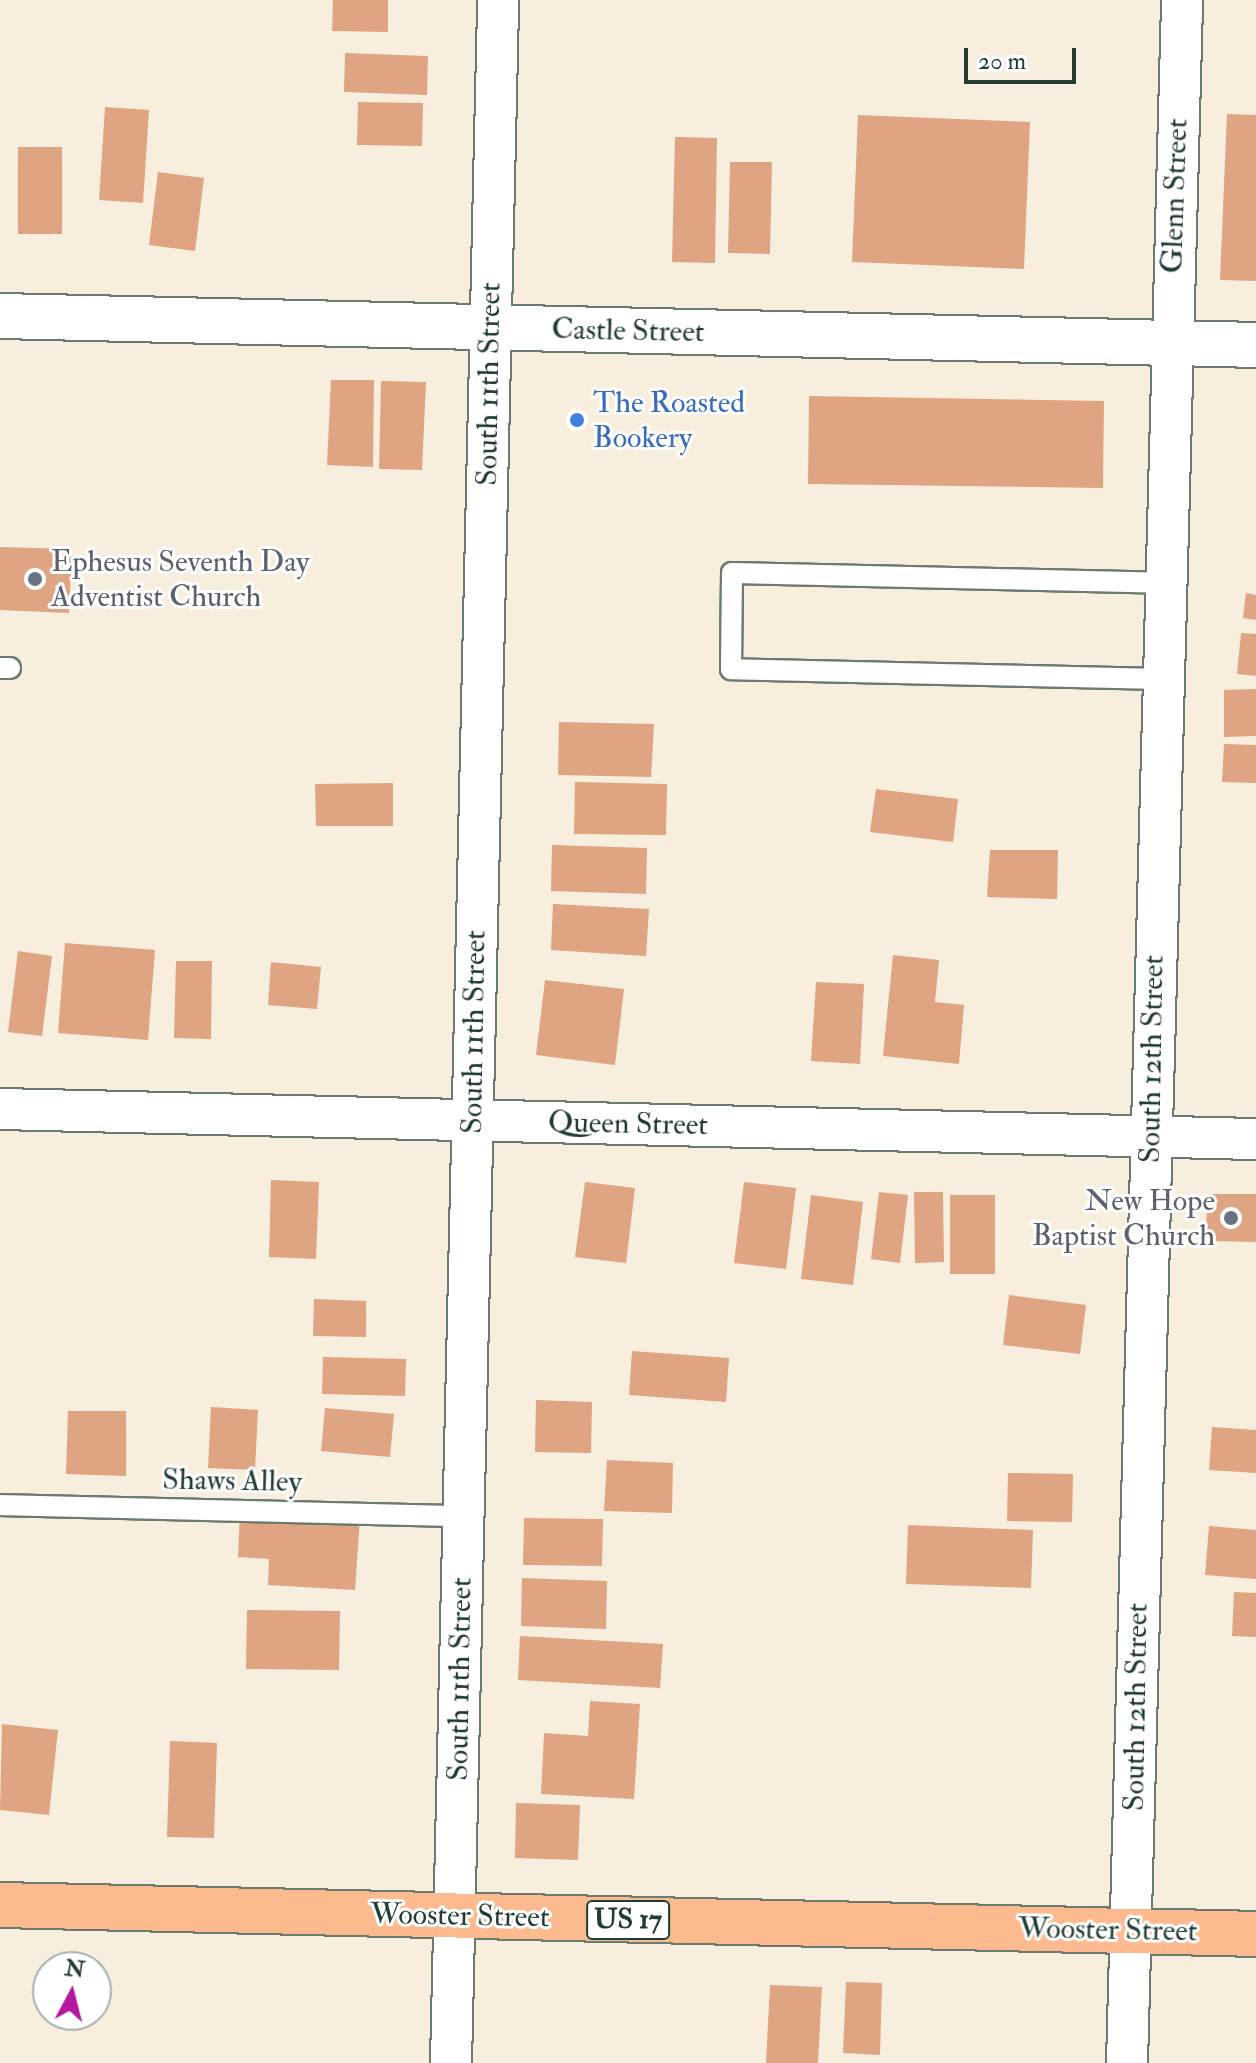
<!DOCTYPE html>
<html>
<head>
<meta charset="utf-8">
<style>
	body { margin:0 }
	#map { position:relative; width:1256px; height:2063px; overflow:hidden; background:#f8eedd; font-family:"IM FELL Double Pica",serif }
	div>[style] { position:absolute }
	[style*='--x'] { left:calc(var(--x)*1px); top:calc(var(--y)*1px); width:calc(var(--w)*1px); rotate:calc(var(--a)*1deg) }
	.building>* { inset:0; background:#dfa482 }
	.roads { filter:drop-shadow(2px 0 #6b7b6f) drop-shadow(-2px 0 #6b7b6f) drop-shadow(0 2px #6b7b6f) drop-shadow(0 -2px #6b7b6f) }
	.service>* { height:20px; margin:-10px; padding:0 10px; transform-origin:10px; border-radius:10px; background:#fff }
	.minor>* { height:40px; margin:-20px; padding:0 20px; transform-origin:20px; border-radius:20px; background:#fff }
	.tertiary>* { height:44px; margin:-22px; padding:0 22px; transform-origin:22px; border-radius:22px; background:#fff }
	.primary>* { height:44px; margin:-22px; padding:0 22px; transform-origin:22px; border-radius:22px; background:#fcba8e }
	.dots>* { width:22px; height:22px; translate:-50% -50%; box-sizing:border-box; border:4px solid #fff; border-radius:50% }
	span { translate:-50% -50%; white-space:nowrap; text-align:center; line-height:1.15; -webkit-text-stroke:6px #fff; paint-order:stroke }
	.shield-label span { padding:2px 6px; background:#fff; border:2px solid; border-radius:6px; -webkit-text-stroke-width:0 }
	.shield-label { font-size:28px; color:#1f3d34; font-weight:700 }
	.street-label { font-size:30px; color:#1f3d34 }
	.shop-label { font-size:30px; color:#366cbe }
	.left { translate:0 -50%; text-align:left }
	.worship-label { font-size:30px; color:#5b616d }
	.right { translate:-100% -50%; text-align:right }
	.north { position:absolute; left:32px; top:1951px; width:80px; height:80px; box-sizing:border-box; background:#fff; border:2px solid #a5b1ae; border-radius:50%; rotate:7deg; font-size:22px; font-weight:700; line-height:32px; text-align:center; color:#1f3d34 }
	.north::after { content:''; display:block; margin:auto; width:28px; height:36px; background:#b5179e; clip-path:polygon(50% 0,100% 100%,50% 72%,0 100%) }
	.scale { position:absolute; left:964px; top:48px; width:112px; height:36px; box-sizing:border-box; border:4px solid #1f3d34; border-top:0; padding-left:10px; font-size:24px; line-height:28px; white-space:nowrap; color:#1f3d34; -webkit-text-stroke:6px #fff; paint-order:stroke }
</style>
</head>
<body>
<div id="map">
	<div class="building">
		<i style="clip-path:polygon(333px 0,388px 0,388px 32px,332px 31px)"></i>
		<i style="clip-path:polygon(345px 53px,428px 56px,427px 95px,344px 92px)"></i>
		<i style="clip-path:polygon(358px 102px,423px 103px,422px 146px,357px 145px)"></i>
		<i style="clip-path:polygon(105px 107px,149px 110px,143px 203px,99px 200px)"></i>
		<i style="clip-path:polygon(1227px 114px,1256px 115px,1256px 281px,1220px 280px)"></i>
		<i style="clip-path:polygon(858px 115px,1030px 122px,1024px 269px,852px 262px)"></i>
		<i style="clip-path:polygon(675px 137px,717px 138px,715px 263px,672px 262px)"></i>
		<i style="clip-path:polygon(18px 147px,62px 147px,62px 234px,18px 234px)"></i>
		<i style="clip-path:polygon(730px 162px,772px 162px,770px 254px,728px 253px)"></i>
		<i style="clip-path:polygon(158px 172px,204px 178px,195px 251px,149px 245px)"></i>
		<i style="clip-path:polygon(331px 380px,374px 380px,373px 467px,327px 465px)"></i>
		<i style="clip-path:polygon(381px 381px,426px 382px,422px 470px,379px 469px)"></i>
		<i style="clip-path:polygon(809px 396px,1104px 401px,1103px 488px,808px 484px)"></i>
		<i style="clip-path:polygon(0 547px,72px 549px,69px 613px,0 610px)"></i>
		<i style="clip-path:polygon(1246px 593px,1256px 595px,1256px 620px,1243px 618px)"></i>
		<i style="clip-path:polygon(1241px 633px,1256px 634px,1256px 676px,1237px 674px)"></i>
		<i style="clip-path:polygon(1256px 689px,1256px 736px,1224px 737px,1224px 690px)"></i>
		<i style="clip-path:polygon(559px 722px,654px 724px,651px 777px,558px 775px)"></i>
		<i style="clip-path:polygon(1224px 744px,1256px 745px,1256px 783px,1222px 782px)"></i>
		<i style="clip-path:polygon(575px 782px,667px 784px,666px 835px,574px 834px)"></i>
		<i style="clip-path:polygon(393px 783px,393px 826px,316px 826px,315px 784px)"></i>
		<i style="clip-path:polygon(876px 789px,958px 799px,953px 842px,870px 832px)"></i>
		<i style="clip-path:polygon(552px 845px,647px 848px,646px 894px,551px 891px)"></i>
		<i style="clip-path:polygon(990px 850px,1058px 850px,1057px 899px,987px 897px)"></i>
		<i style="clip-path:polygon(553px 904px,649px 909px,646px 956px,551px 950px)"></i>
		<i style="clip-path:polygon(65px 943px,155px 950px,148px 1040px,58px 1033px)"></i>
		<i style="clip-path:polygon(18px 951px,52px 956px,42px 1036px,8px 1032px)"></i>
		<i style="clip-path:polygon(893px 955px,939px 960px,935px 1002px,964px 1005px,959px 1064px,883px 1056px)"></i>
		<i style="clip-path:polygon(176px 961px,212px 961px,211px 1039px,174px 1038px)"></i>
		<i style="clip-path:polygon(271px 962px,321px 967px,317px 1009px,268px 1005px)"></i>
		<i style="clip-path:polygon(545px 980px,624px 989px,615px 1065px,536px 1055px)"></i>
		<i style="clip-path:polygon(816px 982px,864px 984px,860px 1064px,811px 1061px)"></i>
		<i style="clip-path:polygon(271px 1180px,319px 1182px,316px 1259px,269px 1257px)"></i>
		<i style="clip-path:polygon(585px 1182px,635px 1188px,626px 1263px,575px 1257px)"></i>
		<i style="clip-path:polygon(744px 1182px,796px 1188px,786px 1269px,734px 1263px)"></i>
		<i style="clip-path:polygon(879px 1192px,908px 1195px,900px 1263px,871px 1259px)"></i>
		<i style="clip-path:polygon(914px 1192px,943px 1192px,944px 1262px,915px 1263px)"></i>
		<i style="clip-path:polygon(1207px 1194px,1256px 1194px,1256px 1242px,1206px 1241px)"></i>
		<i style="clip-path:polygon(811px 1195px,863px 1202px,853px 1285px,801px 1279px)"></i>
		<i style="clip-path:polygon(950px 1195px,995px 1195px,995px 1274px,950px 1274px)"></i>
		<i style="clip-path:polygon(1009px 1295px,1086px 1305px,1080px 1354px,1003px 1345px)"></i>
		<i style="clip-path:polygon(314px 1299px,366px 1301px,366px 1337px,313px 1336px)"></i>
		<i style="clip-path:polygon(632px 1351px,729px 1358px,726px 1402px,629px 1395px)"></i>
		<i style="clip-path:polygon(323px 1357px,406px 1359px,405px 1396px,322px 1394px)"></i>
		<i style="clip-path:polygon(536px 1400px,592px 1402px,591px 1453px,535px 1452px)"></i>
		<i style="clip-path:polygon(211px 1407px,258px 1410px,255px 1470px,208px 1468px)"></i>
		<i style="clip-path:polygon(325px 1408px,394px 1414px,390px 1457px,321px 1451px)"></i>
		<i style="clip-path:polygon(68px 1411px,126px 1411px,126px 1476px,66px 1474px)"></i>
		<i style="clip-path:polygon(1212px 1427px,1256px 1430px,1256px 1473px,1209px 1470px)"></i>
		<i style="clip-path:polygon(607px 1460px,673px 1463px,672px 1513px,604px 1511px)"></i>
		<i style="clip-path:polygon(1008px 1473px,1073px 1474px,1072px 1522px,1007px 1521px)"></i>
		<i style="clip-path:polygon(240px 1512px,360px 1518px,355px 1590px,268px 1585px,269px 1559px,238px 1557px)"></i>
		<i style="clip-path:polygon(524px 1518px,603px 1519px,602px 1566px,523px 1565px)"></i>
		<i style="clip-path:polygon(908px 1525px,1033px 1530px,1031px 1588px,906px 1584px)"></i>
		<i style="clip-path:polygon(1209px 1526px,1256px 1530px,1256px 1579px,1205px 1575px)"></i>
		<i style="clip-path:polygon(522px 1578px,607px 1581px,606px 1629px,521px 1626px)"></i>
		<i style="clip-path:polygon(1234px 1592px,1256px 1593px,1256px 1637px,1232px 1636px)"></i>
		<i style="clip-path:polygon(247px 1610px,340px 1611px,339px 1670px,246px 1669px)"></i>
		<i style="clip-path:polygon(520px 1636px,663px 1644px,660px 1688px,518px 1680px)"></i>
		<i style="clip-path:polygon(590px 1701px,640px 1704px,634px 1799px,541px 1794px,544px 1733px,588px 1736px)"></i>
		<i style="clip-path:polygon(2px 1724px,58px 1730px,49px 1815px,0 1810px)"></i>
		<i style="clip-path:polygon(170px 1741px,217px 1743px,214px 1838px,167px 1837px)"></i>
		<i style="clip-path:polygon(516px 1803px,580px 1805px,578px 1860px,515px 1858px)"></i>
		<i style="clip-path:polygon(846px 1982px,882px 1983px,880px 2055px,843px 2053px)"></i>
		<i style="clip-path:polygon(770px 1985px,822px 1987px,818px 2063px,766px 2063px)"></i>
	</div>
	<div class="roads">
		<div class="service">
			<i style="--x:0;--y:668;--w:10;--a:0"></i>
			<i style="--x:1161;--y:679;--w:430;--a:-178.7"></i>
			<i style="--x:731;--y:669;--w:96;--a:-89.4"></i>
			<i style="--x:732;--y:573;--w:431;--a:1.3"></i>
			<i style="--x:0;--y:1505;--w:463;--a:1.4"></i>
		</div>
		<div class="minor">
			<i style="--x:0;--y:1109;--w:1256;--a:1.37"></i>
			<i style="--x:451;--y:2063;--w:2064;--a:-88.69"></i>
			<i style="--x:1127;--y:2063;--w:2064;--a:-88.47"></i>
		</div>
		<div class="tertiary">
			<i style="--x:0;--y:316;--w:1256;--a:1.32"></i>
		</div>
		<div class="primary">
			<i style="--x:0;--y:1905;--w:1256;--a:1.32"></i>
		</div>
	</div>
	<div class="dots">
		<i style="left:577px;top:420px;background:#3f7fe0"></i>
		<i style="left:35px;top:579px;background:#6b7280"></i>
		<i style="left:1231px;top:1218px;background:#6b7280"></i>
	</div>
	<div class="shield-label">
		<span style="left:628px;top:1920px">US 17</span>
	</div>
	<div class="street-label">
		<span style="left:1175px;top:196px;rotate:-88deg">Glenn Street</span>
		<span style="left:628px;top:331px;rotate:1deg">Castle Street</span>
		<span style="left:489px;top:384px;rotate:-89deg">South 11th Street</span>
		<span style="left:474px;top:1032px;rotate:-89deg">South 11th Street</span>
		<span style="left:1152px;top:1059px;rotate:-89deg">South 12th Street</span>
		<span style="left:628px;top:1124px;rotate:1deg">Queen Street</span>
		<span style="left:232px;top:1481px;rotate:1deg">Shaws Alley</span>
		<span style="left:460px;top:1679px;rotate:-89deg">South 11th Street</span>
		<span style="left:1136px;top:1707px;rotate:-89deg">South 12th Street</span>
		<span style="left:460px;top:1916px;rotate:1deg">Wooster Street</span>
		<span style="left:1108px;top:1930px;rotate:1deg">Wooster Street</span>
	</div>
	<div class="shop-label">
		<span class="left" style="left:593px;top:420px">The Roasted<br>Bookery</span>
	</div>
	<div class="worship-label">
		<span class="left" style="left:51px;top:579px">Ephesus Seventh Day<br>Adventist Church</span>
		<span class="right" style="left:1215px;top:1218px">New Hope<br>Baptist Church</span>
	</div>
	<div class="north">N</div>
	<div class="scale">20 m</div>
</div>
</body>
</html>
